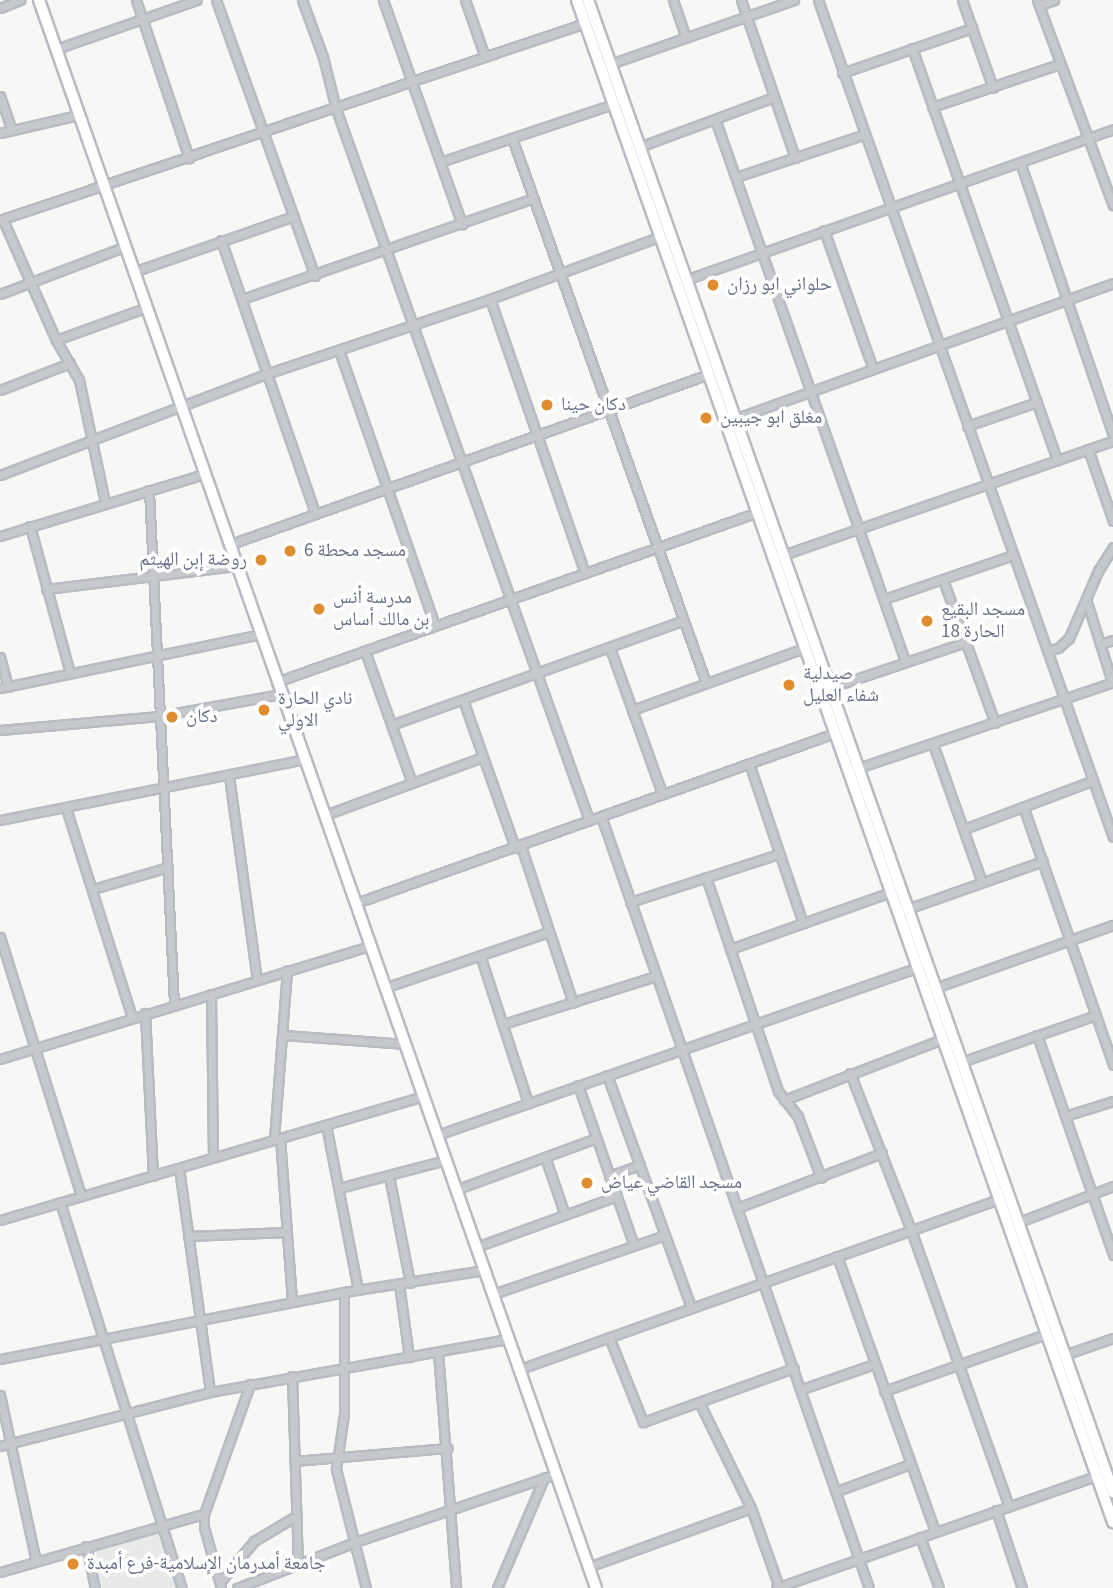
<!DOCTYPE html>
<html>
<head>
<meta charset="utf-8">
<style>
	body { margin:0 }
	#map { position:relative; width:1113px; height:1588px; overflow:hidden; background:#f7f8f5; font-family:"Source Sans 3","Noto Naskh Arabic",sans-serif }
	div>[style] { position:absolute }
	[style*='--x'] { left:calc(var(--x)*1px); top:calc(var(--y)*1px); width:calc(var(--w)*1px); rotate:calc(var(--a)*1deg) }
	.built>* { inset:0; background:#e8e9e9 }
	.roads { filter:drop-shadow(2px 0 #b8bbc2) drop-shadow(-2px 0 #b8bbc2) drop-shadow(0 2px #b8bbc2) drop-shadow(0 -2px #b8bbc2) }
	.street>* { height:7px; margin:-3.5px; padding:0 3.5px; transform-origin:3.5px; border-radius:3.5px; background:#c6c8cd }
	.secondary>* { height:10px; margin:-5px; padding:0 5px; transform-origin:5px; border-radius:5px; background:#fff }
	.dots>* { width:19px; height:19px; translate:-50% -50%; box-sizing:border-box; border:4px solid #fff; border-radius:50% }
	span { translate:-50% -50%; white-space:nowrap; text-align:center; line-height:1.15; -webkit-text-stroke:7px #fff; paint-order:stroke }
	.poi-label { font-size:19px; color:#686f86 }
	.left { translate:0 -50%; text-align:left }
	.right { translate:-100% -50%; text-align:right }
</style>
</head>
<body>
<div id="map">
	<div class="built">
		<i style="clip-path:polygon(162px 1532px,180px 1588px,102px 1588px,96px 1550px)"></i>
	</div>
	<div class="roads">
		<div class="street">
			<i style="--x:136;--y:0;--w:167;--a:71.5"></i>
			<i style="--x:216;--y:0;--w:293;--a:70.3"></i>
			<i style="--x:302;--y:0;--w:61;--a:69.8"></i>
			<i style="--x:323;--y:57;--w:54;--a:76"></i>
			<i style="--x:336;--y:109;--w:755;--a:70.41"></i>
			<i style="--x:383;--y:0;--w:238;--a:70.6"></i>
			<i style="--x:465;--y:0;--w:60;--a:70.7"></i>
			<i style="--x:673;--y:0;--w:40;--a:71.1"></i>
			<i style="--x:741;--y:0;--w:167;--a:71.1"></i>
			<i style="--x:818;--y:0;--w:887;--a:70.59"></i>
			<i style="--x:962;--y:0;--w:93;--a:70.6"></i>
			<i style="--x:1037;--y:0;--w:219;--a:69.7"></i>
			<i style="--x:1039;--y:5;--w:16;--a:-18"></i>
			<i style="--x:0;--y:8;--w:22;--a:-22"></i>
			<i style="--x:912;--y:48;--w:437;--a:70.6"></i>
			<i style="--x:56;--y:49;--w:149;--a:-19.2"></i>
			<i style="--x:610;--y:64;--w:195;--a:-19.2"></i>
			<i style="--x:842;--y:73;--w:138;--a:-19.1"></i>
			<i style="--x:0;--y:96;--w:36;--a:71"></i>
			<i style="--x:932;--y:107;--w:135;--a:-18.6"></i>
			<i style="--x:715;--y:119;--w:574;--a:70.68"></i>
			<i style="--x:0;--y:133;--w:80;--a:-13"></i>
			<i style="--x:512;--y:138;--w:578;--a:70.41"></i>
			<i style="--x:639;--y:147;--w:144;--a:-20.3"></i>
			<i style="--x:440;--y:162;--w:182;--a:-18.5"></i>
			<i style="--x:1020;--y:162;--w:288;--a:71.2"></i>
			<i style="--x:736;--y:177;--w:136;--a:-18.4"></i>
			<i style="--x:0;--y:220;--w:617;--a:-18.61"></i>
			<i style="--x:3;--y:220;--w:131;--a:66.2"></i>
			<i style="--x:56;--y:340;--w:46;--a:60.1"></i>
			<i style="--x:79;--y:380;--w:125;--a:78"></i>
			<i style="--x:824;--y:230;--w:147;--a:70.6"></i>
			<i style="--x:221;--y:240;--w:289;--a:71"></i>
			<i style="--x:133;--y:272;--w:170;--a:-19.2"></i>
			<i style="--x:685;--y:280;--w:454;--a:-19.4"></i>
			<i style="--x:0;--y:294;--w:133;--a:-20.8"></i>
			<i style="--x:242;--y:299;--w:308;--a:-19.1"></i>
			<i style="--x:490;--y:299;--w:290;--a:70.9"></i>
			<i style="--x:56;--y:340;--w:95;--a:-19.8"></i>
			<i style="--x:339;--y:350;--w:292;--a:70.8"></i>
			<i style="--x:0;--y:390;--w:75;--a:-21.1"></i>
			<i style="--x:731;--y:420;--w:406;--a:-19.7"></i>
			<i style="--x:967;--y:426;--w:74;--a:-18.9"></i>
			<i style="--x:1088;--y:449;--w:76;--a:70.9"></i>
			<i style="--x:0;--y:475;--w:285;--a:-20.8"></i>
			<i style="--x:266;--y:374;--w:236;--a:-18.5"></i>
			<i style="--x:490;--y:299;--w:182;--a:-20.2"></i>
			<i style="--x:149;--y:490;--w:515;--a:87.22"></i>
			<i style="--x:30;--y:526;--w:152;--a:74.8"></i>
			<i style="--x:0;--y:536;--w:213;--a:-16.9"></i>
			<i style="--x:228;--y:545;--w:510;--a:-19.57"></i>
			<i style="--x:780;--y:556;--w:352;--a:-19.1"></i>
			<i style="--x:943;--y:580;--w:152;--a:70"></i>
			<i style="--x:46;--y:589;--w:191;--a:-6.9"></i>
			<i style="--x:884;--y:599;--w:136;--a:-18.8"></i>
			<i style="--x:1086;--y:599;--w:87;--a:72.6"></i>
			<i style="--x:1100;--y:644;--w:14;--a:-17"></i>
			<i style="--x:610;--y:648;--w:154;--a:70.3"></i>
			<i style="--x:1047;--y:650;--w:11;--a:-10"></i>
			<i style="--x:1058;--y:648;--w:15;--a:-42"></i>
			<i style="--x:1069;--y:638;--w:73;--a:-66.6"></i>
			<i style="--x:1098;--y:571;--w:28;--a:-58"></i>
			<i style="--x:365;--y:651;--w:140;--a:70.4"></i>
			<i style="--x:0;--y:657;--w:31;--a:75"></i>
			<i style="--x:276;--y:682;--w:511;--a:-19.43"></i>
			<i style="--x:0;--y:688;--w:266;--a:-11.7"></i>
			<i style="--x:829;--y:688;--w:145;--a:-18.6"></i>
			<i style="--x:463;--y:700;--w:157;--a:70.6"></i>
			<i style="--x:632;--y:710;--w:183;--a:-19.8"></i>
			<i style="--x:391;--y:725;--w:309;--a:-19.7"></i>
			<i style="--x:0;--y:730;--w:160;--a:-5"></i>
			<i style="--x:159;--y:716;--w:124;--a:-10.2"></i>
			<i style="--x:933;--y:744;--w:146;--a:70.5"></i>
			<i style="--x:749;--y:763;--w:169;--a:71.4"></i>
			<i style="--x:855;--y:769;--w:272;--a:-18.6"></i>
			<i style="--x:229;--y:776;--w:206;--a:82.2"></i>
			<i style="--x:66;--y:808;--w:219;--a:72.5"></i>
			<i style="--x:1024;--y:809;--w:271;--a:70.8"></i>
			<i style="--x:325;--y:815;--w:168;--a:-20.2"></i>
			<i style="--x:601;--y:816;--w:817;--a:70.86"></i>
			<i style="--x:0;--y:820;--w:311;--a:-11.3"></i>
			<i style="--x:964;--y:829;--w:137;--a:-20.6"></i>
			<i style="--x:521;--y:846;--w:165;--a:71.7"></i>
			<i style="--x:706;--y:877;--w:226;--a:71.4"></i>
			<i style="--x:778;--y:1091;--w:33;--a:52"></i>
			<i style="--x:798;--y:1117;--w:65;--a:69.3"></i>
			<i style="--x:93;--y:889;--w:78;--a:-16.3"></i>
			<i style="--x:630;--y:902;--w:157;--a:-17.9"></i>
			<i style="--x:356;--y:903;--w:508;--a:-19.54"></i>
			<i style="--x:907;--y:909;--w:144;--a:-19.4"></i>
			<i style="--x:0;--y:937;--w:270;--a:72.6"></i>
			<i style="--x:730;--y:949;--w:171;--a:-19.5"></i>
			<i style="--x:480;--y:955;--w:156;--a:72"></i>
			<i style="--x:387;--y:987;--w:171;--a:-18.8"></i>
			<i style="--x:932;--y:989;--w:192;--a:-19.5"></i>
			<i style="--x:211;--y:994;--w:163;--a:89.3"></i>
			<i style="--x:145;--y:1013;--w:163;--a:87.2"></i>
			<i style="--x:503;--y:1024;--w:160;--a:-17.4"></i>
			<i style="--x:284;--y:1035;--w:122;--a:4.2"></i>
			<i style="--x:1037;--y:1035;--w:233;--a:70.9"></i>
			<i style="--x:0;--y:1059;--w:389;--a:-17"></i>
			<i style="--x:961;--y:1062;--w:143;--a:-19.2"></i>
			<i style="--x:850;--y:1073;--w:168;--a:68.8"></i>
			<i style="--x:911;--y:1230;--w:293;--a:70.5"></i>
			<i style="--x:607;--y:1075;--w:247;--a:70.1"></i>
			<i style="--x:578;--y:1085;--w:170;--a:70.8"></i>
			<i style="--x:784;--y:1100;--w:169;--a:-21.1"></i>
			<i style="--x:1065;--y:1116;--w:50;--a:-17.4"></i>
			<i style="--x:326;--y:1125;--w:168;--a:79"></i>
			<i style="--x:437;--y:1135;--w:510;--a:-19.22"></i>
			<i style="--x:280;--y:1138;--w:164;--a:85.8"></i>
			<i style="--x:274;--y:1139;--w:169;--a:-85.6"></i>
			<i style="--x:545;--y:1157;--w:61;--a:71"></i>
			<i style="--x:179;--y:1168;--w:226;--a:82.1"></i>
			<i style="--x:389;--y:1176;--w:109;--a:78.9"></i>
			<i style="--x:609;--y:1176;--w:33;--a:-20"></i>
			<i style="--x:339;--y:1188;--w:111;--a:-14.7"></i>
			<i style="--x:455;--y:1190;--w:150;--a:-20.2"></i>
			<i style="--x:60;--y:1202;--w:405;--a:72.5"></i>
			<i style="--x:737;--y:1208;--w:155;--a:-20.8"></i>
			<i style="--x:0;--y:1220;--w:442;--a:-16.3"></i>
			<i style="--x:1016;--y:1223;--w:104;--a:-20.9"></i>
			<i style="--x:188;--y:1236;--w:99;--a:-2.3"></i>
			<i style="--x:476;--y:1247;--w:150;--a:-19.9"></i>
			<i style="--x:837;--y:1256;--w:292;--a:70.4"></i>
			<i style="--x:399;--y:1284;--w:74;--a:82.2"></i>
			<i style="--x:344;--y:1292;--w:122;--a:90"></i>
			<i style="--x:344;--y:1414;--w:56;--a:98.3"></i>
			<i style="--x:336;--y:1469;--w:123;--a:75.9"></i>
			<i style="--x:493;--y:1294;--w:182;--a:-18.9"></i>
			<i style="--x:609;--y:1337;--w:92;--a:68.2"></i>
			<i style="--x:643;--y:1422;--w:160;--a:-19.7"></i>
			<i style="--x:438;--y:1352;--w:237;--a:85.6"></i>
			<i style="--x:1064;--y:1355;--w:52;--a:-19.1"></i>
			<i style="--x:0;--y:1359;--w:350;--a:-11"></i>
			<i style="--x:344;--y:1292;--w:142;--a:-8.9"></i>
			<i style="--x:520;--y:1369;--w:508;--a:-19.54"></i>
			<i style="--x:292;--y:1376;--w:188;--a:88.2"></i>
			<i style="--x:802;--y:1389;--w:76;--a:-19.1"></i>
			<i style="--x:884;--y:1391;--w:172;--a:-19.4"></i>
			<i style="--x:0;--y:1395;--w:170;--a:77.8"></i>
			<i style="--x:700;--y:1404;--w:116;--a:63.9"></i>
			<i style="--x:751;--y:1508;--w:84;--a:70.5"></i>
			<i style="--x:0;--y:1446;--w:217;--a:-14.4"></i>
			<i style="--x:210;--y:1392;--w:303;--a:-10.1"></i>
			<i style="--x:295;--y:1461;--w:153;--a:-4.9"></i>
			<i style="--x:837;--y:1491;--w:78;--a:-20.3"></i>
			<i style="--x:996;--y:1510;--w:82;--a:71.6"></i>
			<i style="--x:920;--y:1537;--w:54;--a:69.6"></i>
			<i style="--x:86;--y:1546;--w:43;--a:77.9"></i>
			<i style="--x:588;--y:1567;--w:173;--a:-19.9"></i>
			<i style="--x:0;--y:1572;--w:212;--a:-15.9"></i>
			<i style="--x:220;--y:1582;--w:53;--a:-50.3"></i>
			<i style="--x:254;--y:1541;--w:49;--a:-30.8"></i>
			<i style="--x:221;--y:1588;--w:63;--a:-105.6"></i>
			<i style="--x:204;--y:1527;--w:13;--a:-90"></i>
			<i style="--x:204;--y:1514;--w:138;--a:-70.5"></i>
			<i style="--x:237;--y:1588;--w:127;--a:-21.3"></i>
			<i style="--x:355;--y:1542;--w:212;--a:-18.7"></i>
			<i style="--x:497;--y:1588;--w:120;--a:-66.9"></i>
			<i style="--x:776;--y:1588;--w:342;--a:-19.3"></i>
		</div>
		<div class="secondary">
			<i style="--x:39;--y:0;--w:1683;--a:70.67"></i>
			<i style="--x:577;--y:0;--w:1614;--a:70.6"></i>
			<i style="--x:588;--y:0;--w:1582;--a:70.61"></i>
		</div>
	</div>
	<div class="dots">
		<i style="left:713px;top:285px;background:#df8d2e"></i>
		<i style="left:547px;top:405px;background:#df8d2e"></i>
		<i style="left:706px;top:418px;background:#df8d2e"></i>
		<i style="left:290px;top:551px;background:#df8d2e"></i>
		<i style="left:261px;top:560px;background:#df8d2e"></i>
		<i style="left:319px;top:609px;background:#df8d2e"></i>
		<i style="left:927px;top:621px;background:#df8d2e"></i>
		<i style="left:789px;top:685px;background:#df8d2e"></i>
		<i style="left:264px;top:710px;background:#df8d2e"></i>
		<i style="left:172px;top:717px;background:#df8d2e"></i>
		<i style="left:587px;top:1183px;background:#df8d2e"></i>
		<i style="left:73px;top:1564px;background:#df8d2e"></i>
	</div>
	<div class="poi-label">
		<span class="left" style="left:727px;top:285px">حلواني ابو رزان</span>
		<span class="left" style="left:561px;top:405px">دكان حينا</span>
		<span class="left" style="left:720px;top:418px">مغلق ابو جيبين</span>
		<span class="left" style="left:304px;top:551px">مسجد محطة 6</span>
		<span class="right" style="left:247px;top:560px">روضة إبن الهيثم</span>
		<span class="left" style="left:333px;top:609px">مدرسة أنس<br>بن مالك أساس</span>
		<span class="left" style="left:941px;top:621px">مسجد البقيع<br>الحارة 18</span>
		<span class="left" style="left:803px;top:685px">صيدلية<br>شفاء العليل</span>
		<span class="left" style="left:278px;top:710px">نادي الحارة<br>الاولي</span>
		<span class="left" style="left:186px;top:717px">دكان</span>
		<span class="left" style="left:601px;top:1183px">مسجد القاضي عياض</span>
		<span class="left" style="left:87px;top:1564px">جامعة أمدرمان الإسلامية-فرع أمبدة</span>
	</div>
</div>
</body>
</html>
